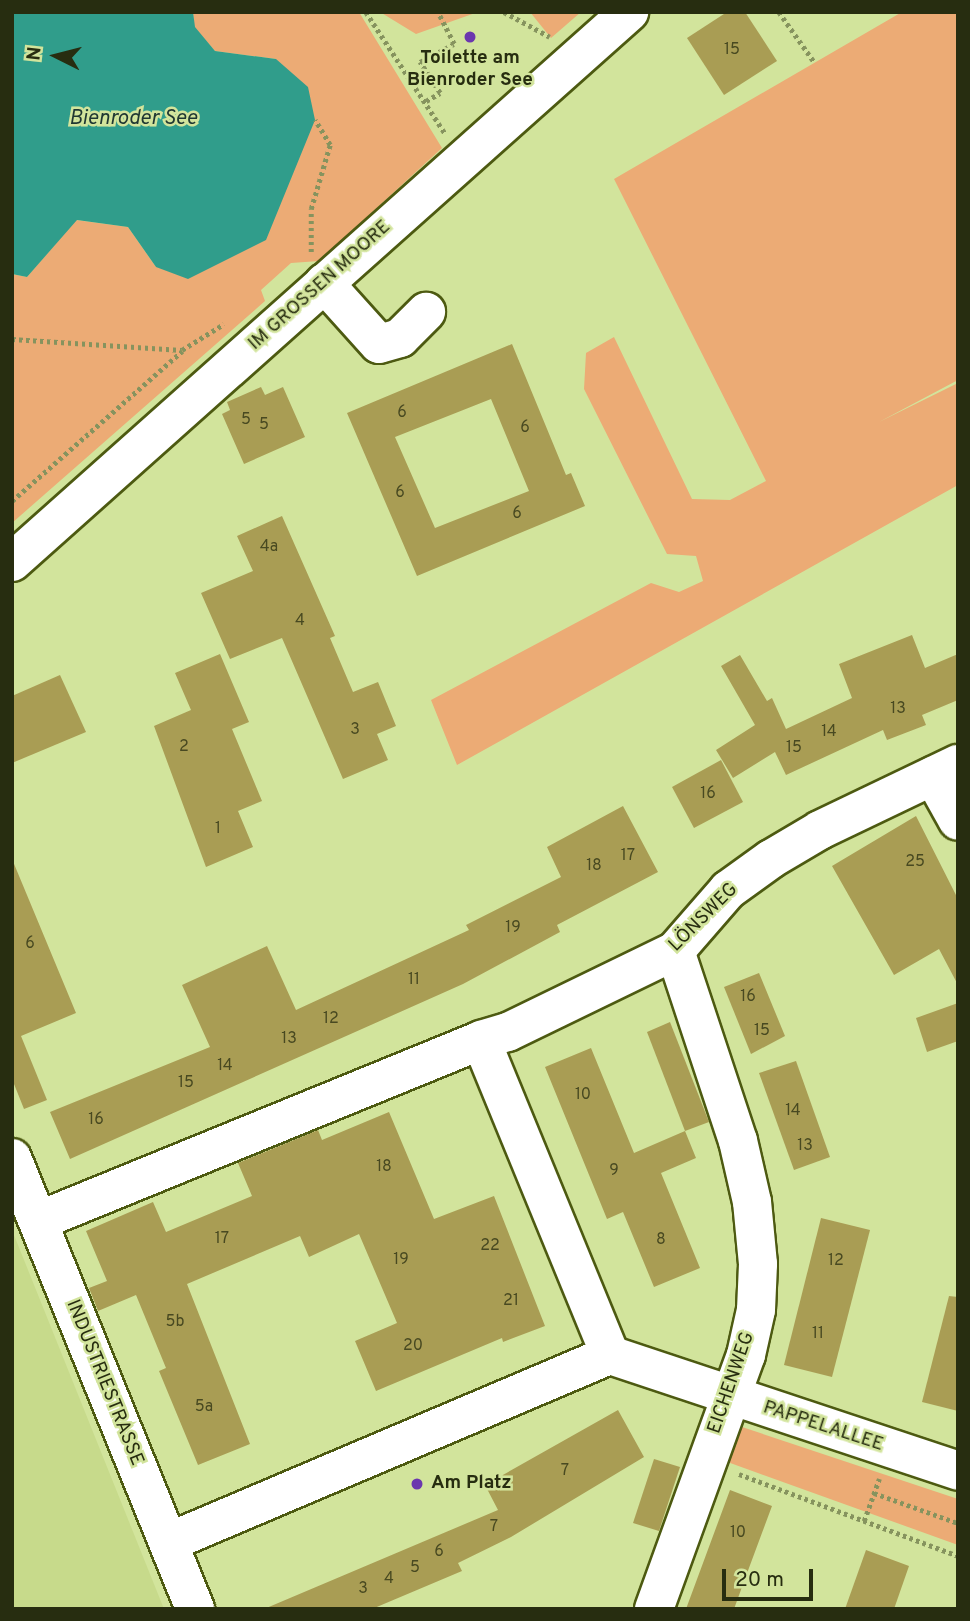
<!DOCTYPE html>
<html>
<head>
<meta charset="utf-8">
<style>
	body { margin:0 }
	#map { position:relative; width:970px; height:1621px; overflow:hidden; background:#d2e49c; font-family:Overpass,sans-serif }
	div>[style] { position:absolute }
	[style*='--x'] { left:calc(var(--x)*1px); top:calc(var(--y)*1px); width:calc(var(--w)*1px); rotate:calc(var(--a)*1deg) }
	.built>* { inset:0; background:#c7da8b }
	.green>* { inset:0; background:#ecab75 }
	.water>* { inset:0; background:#309d8b }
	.building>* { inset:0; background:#a99d54 }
	.path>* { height:4.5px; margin-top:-2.25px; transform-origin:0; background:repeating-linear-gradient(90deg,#86935e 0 3.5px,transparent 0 7px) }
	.roads { filter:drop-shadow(2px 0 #4d5a11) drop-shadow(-2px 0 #4d5a11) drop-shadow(0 2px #4d5a11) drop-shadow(0 -2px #4d5a11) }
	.minor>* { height:38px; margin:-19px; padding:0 19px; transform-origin:19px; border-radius:19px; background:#fff }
	.dots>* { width:19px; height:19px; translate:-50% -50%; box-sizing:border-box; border:4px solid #d2e49c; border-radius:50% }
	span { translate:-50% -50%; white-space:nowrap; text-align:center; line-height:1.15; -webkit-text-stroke:5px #d2e49c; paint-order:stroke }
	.number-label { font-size:16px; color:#484921 }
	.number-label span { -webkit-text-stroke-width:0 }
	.poi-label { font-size:19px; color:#272d10; font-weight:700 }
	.left { translate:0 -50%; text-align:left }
	.street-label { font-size:19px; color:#272d10 }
	.water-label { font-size:21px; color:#1f3732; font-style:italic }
	.frame { position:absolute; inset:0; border:14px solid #272d10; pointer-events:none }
	.north { position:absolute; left:21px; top:21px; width:70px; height:70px; -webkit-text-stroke:5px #d2e49c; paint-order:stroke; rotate:276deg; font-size:19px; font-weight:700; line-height:28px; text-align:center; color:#272d10 }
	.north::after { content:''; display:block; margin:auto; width:24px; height:32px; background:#272d10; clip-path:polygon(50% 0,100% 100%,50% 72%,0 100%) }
	.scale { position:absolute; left:722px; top:1569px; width:91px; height:32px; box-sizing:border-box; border:4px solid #272d10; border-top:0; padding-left:9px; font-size:21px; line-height:24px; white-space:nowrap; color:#272d10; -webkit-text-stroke:5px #d2e49c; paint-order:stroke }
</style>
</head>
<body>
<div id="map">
	<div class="built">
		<i style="clip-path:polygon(12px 1230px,164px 1609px,12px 1609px)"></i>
	</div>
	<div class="green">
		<i style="clip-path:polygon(193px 12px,359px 12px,442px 148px,319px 261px,291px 263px,261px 290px,265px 301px,12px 523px,12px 274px,27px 277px,76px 220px,128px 227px,156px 267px,276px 59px,215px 51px,194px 27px)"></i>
		<i style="clip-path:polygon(380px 12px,478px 12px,416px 34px)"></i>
		<i style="clip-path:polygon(530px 12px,581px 12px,551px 38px)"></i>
		<i style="clip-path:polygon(902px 12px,958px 12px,958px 380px,879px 422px,958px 383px,958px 485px,457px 765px,431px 700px,651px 583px,679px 592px,703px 581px,696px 556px,667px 554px,584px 389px,586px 353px,614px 337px,692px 499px,730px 500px,766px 481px,614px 179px)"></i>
		<i style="clip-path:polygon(736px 1425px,958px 1499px,958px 1545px,722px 1460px)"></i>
	</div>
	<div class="water">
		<i style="clip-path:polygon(12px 12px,193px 12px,195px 27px,215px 51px,276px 59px,308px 87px,315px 120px,266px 240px,188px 279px,156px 267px,128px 227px,77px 220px,27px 277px,12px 274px)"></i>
	</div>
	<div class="building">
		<i style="clip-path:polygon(727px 12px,745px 12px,777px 61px,724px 95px,687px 38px)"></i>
		<i style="clip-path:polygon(evenodd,512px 344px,566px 475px,571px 473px,585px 506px,417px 576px,347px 413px,512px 344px,491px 399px,529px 491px,435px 528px,395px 437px,491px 399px)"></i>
		<i style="clip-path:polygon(261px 387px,265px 395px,283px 387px,305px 437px,244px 464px,222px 414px,230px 410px,227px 402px)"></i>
		<i style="clip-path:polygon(282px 516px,335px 636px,330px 638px,353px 692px,378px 682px,396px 726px,377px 734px,388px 760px,343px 779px,282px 638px,230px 659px,201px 593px,253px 571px,237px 536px)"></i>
		<i style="clip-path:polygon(912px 635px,925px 668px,958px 654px,958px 700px,922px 715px,926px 725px,887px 740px,883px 730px,786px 775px,775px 752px,733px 778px,716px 750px,755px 725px,721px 666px,740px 655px,767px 701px,772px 698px,786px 729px,852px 698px,839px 664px)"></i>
		<i style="clip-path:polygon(220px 654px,249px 722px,232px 729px,262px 801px,238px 811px,253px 847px,206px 867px,154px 726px,191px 710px,175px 673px)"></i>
		<i style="clip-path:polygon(60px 675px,86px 732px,12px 763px,12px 696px)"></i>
		<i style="clip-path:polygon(721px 760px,743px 802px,694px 828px,672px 787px)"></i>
		<i style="clip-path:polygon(623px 806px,658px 872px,557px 925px,560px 932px,463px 984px,70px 1159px,50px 1112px,210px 1047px,182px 985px,267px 946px,296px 1010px,469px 930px,466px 925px,561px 877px,547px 847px)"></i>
		<i style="clip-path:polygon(916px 816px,958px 899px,958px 985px,939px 949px,894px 975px,832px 866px)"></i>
		<i style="clip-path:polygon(12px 859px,76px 1013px,21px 1036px,47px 1100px,24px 1109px,12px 1079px)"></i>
		<i style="clip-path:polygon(759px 973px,785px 1036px,751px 1054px,724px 987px)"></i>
		<i style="clip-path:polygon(958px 1003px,958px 1041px,927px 1052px,916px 1018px)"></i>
		<i style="clip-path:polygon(670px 1022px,709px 1122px,685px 1131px,647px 1032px)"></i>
		<i style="clip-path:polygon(591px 1048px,634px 1153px,685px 1131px,696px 1158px,661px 1173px,700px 1268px,654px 1287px,623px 1212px,607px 1219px,545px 1067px)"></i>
		<i style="clip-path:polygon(796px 1061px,830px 1157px,794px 1170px,759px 1073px)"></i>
		<i style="clip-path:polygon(389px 1112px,434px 1219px,494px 1196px,545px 1326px,503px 1342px,502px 1338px,376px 1391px,355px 1341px,397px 1323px,359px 1234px,309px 1257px,300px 1236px,187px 1284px,250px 1444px,198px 1465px,159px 1371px,166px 1368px,136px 1295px,98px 1311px,89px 1288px,107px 1281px,86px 1231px,153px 1202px,166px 1232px,252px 1196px,238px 1163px,318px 1130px,322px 1140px)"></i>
		<i style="clip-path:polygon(821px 1218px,870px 1230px,832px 1377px,784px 1365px)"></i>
		<i style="clip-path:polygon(949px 1296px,958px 1297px,958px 1411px,922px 1402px)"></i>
		<i style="clip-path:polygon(618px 1410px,644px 1457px,511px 1537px,458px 1563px,462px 1571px,372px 1609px,264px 1609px,498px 1510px,485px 1485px)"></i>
		<i style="clip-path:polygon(654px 1459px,680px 1467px,659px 1531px,633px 1523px)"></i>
		<i style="clip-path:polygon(730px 1490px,772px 1506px,746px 1576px,734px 1609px,686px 1609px)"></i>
		<i style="clip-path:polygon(866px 1550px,909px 1566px,894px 1609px,845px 1609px)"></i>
	</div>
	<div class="path">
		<i style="--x:366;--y:12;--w:145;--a:56.9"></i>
		<i style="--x:504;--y:12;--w:52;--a:28.5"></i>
		<i style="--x:779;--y:12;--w:62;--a:54.8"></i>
		<i style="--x:426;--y:101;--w:16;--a:-30"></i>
		<i style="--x:440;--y:93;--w:37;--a:-123"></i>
		<i style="--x:420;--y:62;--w:38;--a:-28"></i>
		<i style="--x:454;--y:44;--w:36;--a:-117"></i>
		<i style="--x:311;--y:252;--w:43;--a:-90"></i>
		<i style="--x:311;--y:209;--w:67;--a:-73.5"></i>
		<i style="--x:330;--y:145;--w:29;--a:-121"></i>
		<i style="--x:12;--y:339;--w:170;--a:3.7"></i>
		<i style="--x:182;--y:350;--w:49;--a:-31.8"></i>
		<i style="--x:12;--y:501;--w:227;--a:-41.4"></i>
		<i style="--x:739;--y:1474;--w:234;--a:20.5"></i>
		<i style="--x:874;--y:1493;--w:89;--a:19.7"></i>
		<i style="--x:864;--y:1521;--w:45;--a:-70.3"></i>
	</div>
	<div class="roads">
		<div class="minor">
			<i style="--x:324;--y:283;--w:82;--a:48"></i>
			<i style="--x:379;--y:344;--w:22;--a:-16"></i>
			<i style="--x:400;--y:338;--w:37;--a:-45"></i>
			<i style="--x:12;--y:562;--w:827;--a:-41.71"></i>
			<i style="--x:933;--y:776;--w:51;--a:60.9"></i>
			<i style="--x:481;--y:1040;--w:28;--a:-17"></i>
			<i style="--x:508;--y:1032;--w:186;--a:-25.9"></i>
			<i style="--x:675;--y:951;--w:81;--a:-49"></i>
			<i style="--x:728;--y:890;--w:53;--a:-35.8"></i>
			<i style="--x:771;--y:859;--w:57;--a:-30.6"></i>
			<i style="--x:820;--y:830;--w:153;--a:-25.6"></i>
			<i style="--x:12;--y:1158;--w:487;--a:67.9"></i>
			<i style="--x:38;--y:1221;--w:479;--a:-22.2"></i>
			<i style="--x:481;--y:1040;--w:340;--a:67.7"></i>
			<i style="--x:610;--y:1355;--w:367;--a:18.4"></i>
			<i style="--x:169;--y:1542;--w:479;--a:-23"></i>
			<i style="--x:654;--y:1609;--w:270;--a:-70.1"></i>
			<i style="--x:746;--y:1355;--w:46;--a:-77.5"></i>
			<i style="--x:756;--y:1310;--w:46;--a:-87.5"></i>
			<i style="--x:758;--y:1264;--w:62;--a:-95.5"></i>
			<i style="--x:752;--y:1202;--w:63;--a:-102.9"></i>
			<i style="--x:738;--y:1141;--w:200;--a:-108.3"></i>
		</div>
	</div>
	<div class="dots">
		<i style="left:470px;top:37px;background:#6b37ae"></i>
		<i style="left:417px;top:1484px;background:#6b37ae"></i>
	</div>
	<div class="number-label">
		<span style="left:732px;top:50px">15</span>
		<span style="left:402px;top:413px">6</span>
		<span style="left:246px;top:420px">5</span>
		<span style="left:264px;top:425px">5</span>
		<span style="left:525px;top:428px">6</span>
		<span style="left:400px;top:493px">6</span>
		<span style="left:517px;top:514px">6</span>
		<span style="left:269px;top:547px">4a</span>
		<span style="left:300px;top:621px">4</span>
		<span style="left:898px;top:709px">13</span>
		<span style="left:355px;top:730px">3</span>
		<span style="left:829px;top:732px">14</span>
		<span style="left:184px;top:747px">2</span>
		<span style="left:794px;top:748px">15</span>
		<span style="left:708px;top:794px">16</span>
		<span style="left:218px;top:829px">1</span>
		<span style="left:628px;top:856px">17</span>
		<span style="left:915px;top:862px">25</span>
		<span style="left:594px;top:866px">18</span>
		<span style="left:513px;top:928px">19</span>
		<span style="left:30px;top:944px">6</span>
		<span style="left:414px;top:980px">11</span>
		<span style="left:748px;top:997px">16</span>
		<span style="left:331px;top:1019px">12</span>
		<span style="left:762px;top:1031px">15</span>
		<span style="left:289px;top:1039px">13</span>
		<span style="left:225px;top:1066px">14</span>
		<span style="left:186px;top:1083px">15</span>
		<span style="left:583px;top:1095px">10</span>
		<span style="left:793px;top:1111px">14</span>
		<span style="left:96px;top:1120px">16</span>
		<span style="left:805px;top:1146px">13</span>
		<span style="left:384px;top:1167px">18</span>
		<span style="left:614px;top:1171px">9</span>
		<span style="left:222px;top:1239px">17</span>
		<span style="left:661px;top:1240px">8</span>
		<span style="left:490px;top:1246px">22</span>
		<span style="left:401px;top:1260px">19</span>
		<span style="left:836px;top:1261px">12</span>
		<span style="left:511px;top:1301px">21</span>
		<span style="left:175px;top:1322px">5b</span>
		<span style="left:818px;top:1334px">11</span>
		<span style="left:413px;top:1346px">20</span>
		<span style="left:204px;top:1407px">5a</span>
		<span style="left:565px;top:1471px">7</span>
		<span style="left:494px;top:1527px">7</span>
		<span style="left:738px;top:1533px">10</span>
		<span style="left:439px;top:1552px">6</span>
		<span style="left:415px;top:1568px">5</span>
		<span style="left:389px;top:1579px">4</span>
		<span style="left:363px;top:1589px">3</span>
	</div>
	<div class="poi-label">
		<span style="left:470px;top:70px">Toilette am<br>Bienroder See</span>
		<span class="left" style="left:431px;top:1484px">Am Platz</span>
	</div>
	<div class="street-label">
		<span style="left:320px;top:286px;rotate:-42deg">IM GROSSEN MOORE</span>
		<span style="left:704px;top:918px;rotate:-45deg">LÖNSWEG</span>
		<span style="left:104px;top:1383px;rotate:68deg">INDUSTRIESTRASSE</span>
		<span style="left:732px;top:1383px;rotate:-71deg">EICHENWEG</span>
		<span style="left:823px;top:1427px;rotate:18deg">PAPPELALLEE</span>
	</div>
	<div class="water-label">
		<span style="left:133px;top:119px">Bienroder See</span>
	</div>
	<div class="frame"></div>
	<div class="north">N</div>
	<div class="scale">20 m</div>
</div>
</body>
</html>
